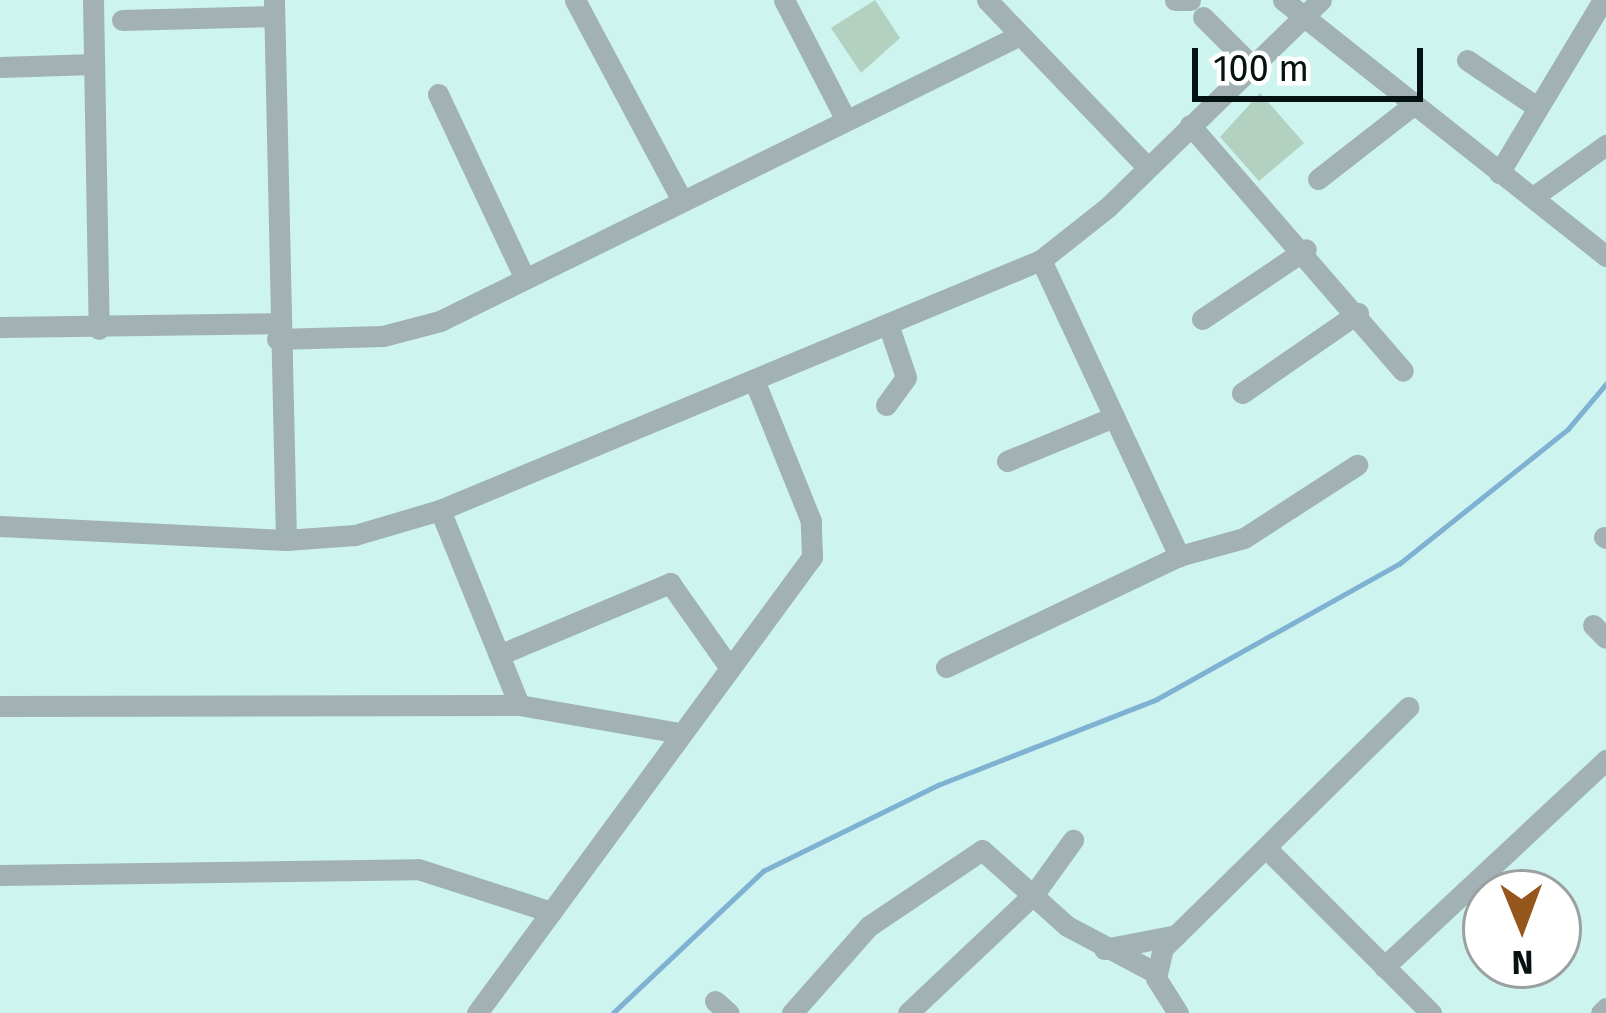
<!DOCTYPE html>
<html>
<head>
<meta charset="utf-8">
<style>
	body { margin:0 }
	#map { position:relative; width:1606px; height:1013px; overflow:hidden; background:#cdf4ef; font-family:"Fira Sans",sans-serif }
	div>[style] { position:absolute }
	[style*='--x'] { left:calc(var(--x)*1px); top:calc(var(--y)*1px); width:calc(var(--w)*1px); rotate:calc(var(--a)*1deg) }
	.stream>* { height:4.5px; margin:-2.25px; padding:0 2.25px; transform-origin:2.25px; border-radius:2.25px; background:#7fb1d3 }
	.building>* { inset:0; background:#b2d1c0 }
	.minor>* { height:21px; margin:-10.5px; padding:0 10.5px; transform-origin:10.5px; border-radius:10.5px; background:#a1b1b4 }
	span { translate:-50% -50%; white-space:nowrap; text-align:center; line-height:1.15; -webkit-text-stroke:10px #fff; paint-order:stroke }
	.north { position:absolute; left:1462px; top:869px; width:120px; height:120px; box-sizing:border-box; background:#fff; border:3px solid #9ba0a0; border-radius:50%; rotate:179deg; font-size:33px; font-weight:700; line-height:48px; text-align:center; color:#051211 }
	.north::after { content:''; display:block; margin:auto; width:42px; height:54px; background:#95571c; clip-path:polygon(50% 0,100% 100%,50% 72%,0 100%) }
	.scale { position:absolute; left:1192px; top:48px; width:231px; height:54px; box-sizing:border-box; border:6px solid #051211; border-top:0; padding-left:15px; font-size:36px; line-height:42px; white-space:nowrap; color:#051211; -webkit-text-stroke:9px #fff; paint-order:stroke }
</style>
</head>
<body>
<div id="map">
	<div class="stream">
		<i style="--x:613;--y:1013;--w:207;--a:-43.4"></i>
		<i style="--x:763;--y:871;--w:195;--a:-26.2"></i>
		<i style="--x:938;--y:785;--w:235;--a:-21.4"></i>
		<i style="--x:1157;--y:699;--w:277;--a:-29.2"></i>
		<i style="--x:1399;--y:564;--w:216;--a:-38.6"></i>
		<i style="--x:1568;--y:429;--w:59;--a:-49.8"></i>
	</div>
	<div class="building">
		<i style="clip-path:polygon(875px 0,900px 38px,861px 73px,831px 28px)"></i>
		<i style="clip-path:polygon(1260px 93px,1304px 143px,1259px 181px,1220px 137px)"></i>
	</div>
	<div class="minor">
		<i style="--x:93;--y:0;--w:329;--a:89"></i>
		<i style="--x:274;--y:0;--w:540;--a:88.73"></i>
		<i style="--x:575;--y:0;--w:223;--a:61.9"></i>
		<i style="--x:784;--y:0;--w:135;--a:62.7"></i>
		<i style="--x:987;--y:0;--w:228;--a:46.2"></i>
		<i style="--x:1175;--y:0;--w:15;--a:0"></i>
		<i style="--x:1283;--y:0;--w:412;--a:38.4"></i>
		<i style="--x:1203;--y:17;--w:69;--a:45"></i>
		<i style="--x:122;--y:20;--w:152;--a:-1.5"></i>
		<i style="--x:1467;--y:60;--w:84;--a:33.9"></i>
		<i style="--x:0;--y:67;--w:94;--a:-1.8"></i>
		<i style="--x:438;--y:94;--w:202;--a:64.8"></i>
		<i style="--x:1190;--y:125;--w:325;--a:49.1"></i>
		<i style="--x:1499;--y:173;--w:202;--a:-59"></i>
		<i style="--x:1318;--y:179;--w:120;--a:-37.9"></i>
		<i style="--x:1533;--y:197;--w:90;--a:-35.5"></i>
		<i style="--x:1041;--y:260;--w:327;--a:65"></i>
		<i style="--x:1202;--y:319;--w:125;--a:-33.9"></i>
		<i style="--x:0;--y:327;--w:275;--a:-0.8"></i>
		<i style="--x:277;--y:339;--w:106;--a:-1.6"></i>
		<i style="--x:383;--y:336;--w:59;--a:-14.7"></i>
		<i style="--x:440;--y:321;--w:642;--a:-26.25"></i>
		<i style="--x:1242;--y:393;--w:141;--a:-34.6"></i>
		<i style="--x:886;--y:405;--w:34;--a:-54"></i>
		<i style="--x:906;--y:377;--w:56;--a:-108.8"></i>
		<i style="--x:1007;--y:461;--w:116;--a:-22.4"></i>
		<i style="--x:440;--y:510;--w:210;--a:67.9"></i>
		<i style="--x:0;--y:526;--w:286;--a:2.8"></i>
		<i style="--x:286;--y:540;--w:69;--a:-4.1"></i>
		<i style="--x:355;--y:535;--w:89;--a:-16.4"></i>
		<i style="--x:440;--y:510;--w:651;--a:-22.59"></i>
		<i style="--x:1041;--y:260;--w:85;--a:-38.3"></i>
		<i style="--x:1108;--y:207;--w:297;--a:-44.2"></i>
		<i style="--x:1604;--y:537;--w:2;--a:27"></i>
		<i style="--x:1593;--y:625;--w:18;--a:45"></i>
		<i style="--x:499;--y:655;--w:186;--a:-22.8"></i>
		<i style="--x:670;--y:583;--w:104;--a:54.8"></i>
		<i style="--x:946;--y:667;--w:258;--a:-25.5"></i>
		<i style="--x:1179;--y:556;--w:67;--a:-15.5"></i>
		<i style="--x:1244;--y:538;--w:135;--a:-32.9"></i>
		<i style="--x:0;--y:706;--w:519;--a:-0.11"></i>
		<i style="--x:519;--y:705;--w:163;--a:9.9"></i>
		<i style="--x:1270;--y:852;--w:228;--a:45"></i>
		<i style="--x:0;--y:875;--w:418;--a:-0.8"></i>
		<i style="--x:418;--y:869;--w:140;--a:17.9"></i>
		<i style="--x:1104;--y:949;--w:74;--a:-10.9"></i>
		<i style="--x:1384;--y:967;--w:304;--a:-43"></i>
		<i style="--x:715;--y:1001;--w:18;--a:41"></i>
		<i style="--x:477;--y:1013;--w:566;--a:-53.7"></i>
		<i style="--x:812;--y:557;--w:36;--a:-92"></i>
		<i style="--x:811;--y:521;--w:152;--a:-112"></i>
		<i style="--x:792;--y:1013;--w:116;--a:-48.5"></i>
		<i style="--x:869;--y:926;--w:136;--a:-33.9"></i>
		<i style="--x:982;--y:850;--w:114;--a:41.8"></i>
		<i style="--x:1067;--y:926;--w:101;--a:27.8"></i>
		<i style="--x:908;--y:1013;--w:173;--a:-43.4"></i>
		<i style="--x:1034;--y:894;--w:67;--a:-54.2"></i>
		<i style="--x:1178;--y:1013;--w:41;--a:-122.2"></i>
		<i style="--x:1156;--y:978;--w:31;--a:-77"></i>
		<i style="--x:1163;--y:948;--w:344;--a:-44.5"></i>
		<i style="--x:1601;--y:1013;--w:7;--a:-45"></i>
	</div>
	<div class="north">N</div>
	<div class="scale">100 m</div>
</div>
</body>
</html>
